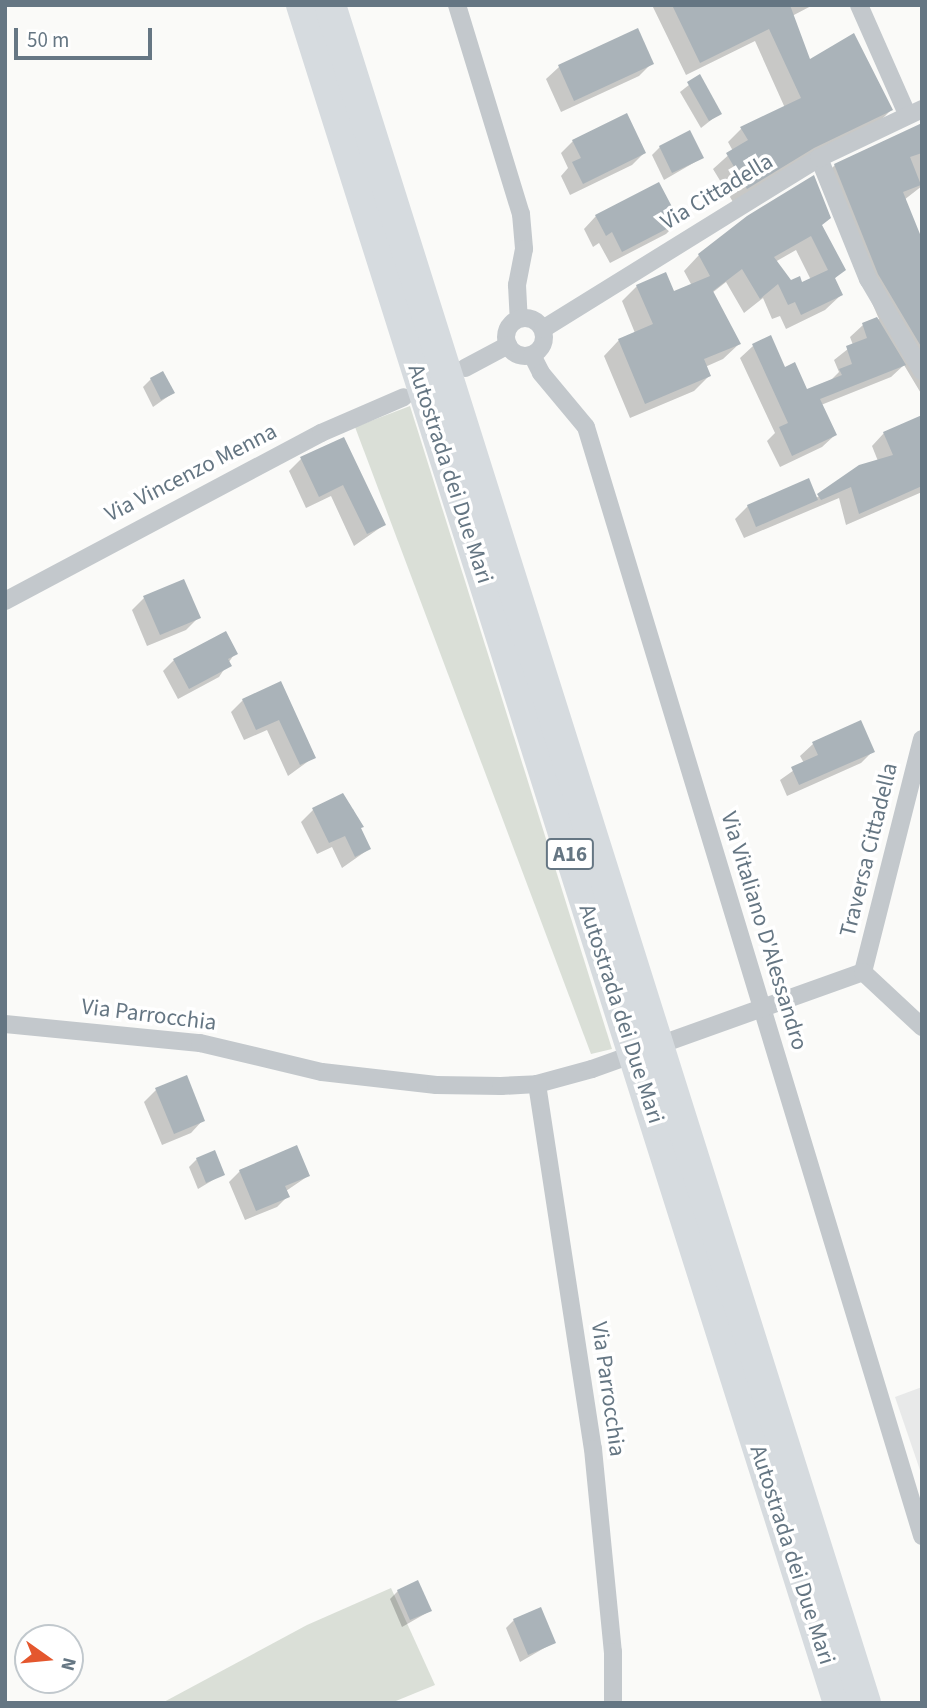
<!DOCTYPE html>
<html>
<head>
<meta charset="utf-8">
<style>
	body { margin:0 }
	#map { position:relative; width:927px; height:1708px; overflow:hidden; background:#fafaf8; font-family:"Source Sans 3",sans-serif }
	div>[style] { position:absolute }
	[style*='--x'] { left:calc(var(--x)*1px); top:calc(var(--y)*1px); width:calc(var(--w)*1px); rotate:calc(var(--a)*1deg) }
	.built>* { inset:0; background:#e8e9e9 }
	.green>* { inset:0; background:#dadfd7 }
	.shadow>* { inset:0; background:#0003 }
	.building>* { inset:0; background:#aab3b9 }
	.street>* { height:18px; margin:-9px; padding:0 9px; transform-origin:9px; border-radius:9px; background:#c3c8cc }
	.street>.ring { margin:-9px; padding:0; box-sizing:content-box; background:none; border:18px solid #c3c8cc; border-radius:50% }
	.highway>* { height:32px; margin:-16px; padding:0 16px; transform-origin:16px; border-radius:16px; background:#d6dbdf }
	span { translate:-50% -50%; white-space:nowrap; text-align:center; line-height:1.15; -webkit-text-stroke:7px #fff; paint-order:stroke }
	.shield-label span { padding:2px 5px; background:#fff; border:2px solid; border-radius:5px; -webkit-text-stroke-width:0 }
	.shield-label { font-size:21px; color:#657683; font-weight:700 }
	.street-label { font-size:23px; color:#657683 }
	.frame { position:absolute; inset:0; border:7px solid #657683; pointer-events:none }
	.north { position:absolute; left:14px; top:1624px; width:70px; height:70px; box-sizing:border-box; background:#fff; border:2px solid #c1c8cd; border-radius:50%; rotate:105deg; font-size:19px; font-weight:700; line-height:28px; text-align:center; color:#657683 }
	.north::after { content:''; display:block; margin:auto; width:24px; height:32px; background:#e4572e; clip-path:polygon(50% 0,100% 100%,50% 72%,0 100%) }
	.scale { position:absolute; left:14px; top:28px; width:138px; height:32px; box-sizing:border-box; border:4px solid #657683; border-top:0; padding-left:9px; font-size:21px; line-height:24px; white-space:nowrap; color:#657683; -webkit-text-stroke:5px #fff; paint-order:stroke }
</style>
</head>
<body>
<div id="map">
	<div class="built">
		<i style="clip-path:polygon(922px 1387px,922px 1476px,895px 1397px)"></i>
	</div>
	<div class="green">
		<i style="clip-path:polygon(410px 406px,612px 1049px,591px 1054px,355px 427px)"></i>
		<i style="clip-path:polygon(391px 1588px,435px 1685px,391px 1703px,162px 1703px,307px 1625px)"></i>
	</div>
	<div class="shadow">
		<i style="clip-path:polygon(652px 5px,813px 5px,792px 16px,809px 61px,891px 110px,877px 124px,733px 202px,713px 169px,733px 151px,728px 142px,741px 129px,785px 108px,755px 41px,686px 75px)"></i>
		<i style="clip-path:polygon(652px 63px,639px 76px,561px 112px,546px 79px,559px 67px)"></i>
		<i style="clip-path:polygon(699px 77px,720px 113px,701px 128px,680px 92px)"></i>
		<i style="clip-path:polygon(922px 127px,922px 186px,904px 200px,922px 244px,922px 395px,904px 365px,891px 377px,821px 405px,835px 435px,822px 447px,780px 467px,767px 441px,775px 433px,740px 358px,753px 346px,807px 392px,828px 383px,839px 372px,834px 360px,853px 345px,850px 337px,863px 325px,879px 319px,819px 181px,835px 165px)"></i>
		<i style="clip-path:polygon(573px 141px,644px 153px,632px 165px,570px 195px,561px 176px,568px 168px,561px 153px)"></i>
		<i style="clip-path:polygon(660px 147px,702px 158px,664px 180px,652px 155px)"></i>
		<i style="clip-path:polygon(596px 216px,678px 222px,666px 234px,610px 263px,599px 243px,593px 247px,584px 229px)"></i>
		<i style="clip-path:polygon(evenodd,821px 226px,844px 269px,834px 279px,841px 295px,825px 310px,786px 329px,780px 316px,772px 319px,763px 298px,744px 313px,726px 282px,712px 293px,739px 344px,723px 359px,705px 367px,709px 376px,694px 391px,630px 418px,604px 356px,619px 340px,635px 333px,622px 301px,637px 286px,673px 294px,692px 286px,684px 271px,699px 255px,821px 226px,796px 250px,811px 280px,802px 284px,791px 282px,775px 262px,796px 250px)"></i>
		<i style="clip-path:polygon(151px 379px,173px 393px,153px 407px,143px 387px)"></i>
		<i style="clip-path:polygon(922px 423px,922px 492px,846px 525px,839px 498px,744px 538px,735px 519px,748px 506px,816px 498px,878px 461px,872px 446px,884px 433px)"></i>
		<i style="clip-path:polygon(343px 439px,384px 525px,354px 546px,331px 496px,306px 508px,289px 471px,301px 459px)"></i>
		<i style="clip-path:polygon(144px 598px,199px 617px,186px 630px,147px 646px,132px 610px)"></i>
		<i style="clip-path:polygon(235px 653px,219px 677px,178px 699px,163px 671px,174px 660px)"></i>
		<i style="clip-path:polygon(280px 683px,314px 757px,288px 776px,267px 730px,244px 740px,231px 712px,243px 700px)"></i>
		<i style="clip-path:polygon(860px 723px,873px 751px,861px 763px,787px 796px,780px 780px,804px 763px,800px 756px,813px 744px)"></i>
		<i style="clip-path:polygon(353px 809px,369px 849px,342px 868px,332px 847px,317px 854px,301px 822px,313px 810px)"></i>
		<i style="clip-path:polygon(156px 1090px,203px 1120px,191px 1133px,162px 1145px,144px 1102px)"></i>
		<i style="clip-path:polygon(197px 1159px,223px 1174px,198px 1189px,189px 1167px)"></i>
		<i style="clip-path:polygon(240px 1171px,308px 1176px,286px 1191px,288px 1196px,277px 1207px,245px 1220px,229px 1182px)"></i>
		<i style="clip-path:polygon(398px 1591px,430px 1611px,402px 1627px,390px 1599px)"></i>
		<i style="clip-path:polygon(514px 1620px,553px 1643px,520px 1662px,506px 1628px)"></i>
	</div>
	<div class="building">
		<i style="clip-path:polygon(672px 5px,790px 5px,810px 59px,854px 33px,893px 110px,814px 148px,747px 189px,726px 153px,748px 140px,740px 127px,801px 98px,769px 29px,700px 63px)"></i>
		<i style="clip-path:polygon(638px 28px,654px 64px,574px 101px,558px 65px)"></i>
		<i style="clip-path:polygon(700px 74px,722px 114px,709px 121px,687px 82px)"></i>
		<i style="clip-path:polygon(627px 113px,646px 153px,583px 184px,572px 162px,581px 158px,572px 140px)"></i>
		<i style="clip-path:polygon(922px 123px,922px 153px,910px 157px,921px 185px,903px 192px,922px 239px,922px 348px,878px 274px,834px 164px)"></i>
		<i style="clip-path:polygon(690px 130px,704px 158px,672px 173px,659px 146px)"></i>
		<i style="clip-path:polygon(evenodd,814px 175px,831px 218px,822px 225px,846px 270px,835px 278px,843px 295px,801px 315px,795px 302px,788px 305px,778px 284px,760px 299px,742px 269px,713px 291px,741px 344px,704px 359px,711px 376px,645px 404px,618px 339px,653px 324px,636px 285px,666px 272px,674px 291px,710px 276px,698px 254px,747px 216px,814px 175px,811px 236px,828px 270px,802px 282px,800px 276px,791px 280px,774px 257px,811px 236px)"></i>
		<i style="clip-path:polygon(659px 182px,680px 222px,622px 252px,612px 232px,606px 236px,595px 215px)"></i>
		<i style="clip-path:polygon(877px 317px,906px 365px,820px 399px,837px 435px,792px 456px,779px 427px,788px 423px,752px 344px,771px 335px,785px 367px,795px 362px,807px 389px,842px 375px,839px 369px,852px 364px,846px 346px,867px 338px,862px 323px)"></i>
		<i style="clip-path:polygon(163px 371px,175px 393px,161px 400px,150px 378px)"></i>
		<i style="clip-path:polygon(922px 415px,922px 486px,859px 514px,851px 487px,821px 500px,817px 494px,859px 465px,893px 455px,883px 432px)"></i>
		<i style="clip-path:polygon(344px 437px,386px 525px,367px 534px,343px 485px,319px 497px,300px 457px)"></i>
		<i style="clip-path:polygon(809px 478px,818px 500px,756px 527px,747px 505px)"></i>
		<i style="clip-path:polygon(184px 579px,201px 618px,160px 635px,143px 596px)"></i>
		<i style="clip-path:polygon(226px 631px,238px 654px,228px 659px,232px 666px,189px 689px,173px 659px)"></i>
		<i style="clip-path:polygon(281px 681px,316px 758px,300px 765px,279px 720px,256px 730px,242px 699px)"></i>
		<i style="clip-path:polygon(861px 720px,875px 752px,799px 785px,791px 767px,818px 755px,812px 742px)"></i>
		<i style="clip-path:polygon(343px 793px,364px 827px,361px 828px,371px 849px,355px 857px,345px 836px,329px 843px,312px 808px)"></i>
		<i style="clip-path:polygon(187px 1075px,205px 1121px,174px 1134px,155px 1088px)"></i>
		<i style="clip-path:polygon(297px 1145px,310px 1176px,285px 1186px,290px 1197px,256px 1211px,239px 1170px)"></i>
		<i style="clip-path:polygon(215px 1150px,225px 1175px,206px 1183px,196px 1158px)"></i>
		<i style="clip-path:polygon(418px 1580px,432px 1611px,410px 1620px,397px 1590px)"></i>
		<i style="clip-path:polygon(541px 1607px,556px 1643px,528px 1655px,513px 1619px)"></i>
	</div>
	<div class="street">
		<i style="--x:457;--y:5;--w:219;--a:73"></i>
		<i style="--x:521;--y:214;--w:35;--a:85"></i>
		<i style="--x:524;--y:249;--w:37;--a:101"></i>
		<i style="--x:517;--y:285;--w:33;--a:87"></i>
		<i style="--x:859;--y:5;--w:119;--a:66.2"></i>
		<i style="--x:819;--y:158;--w:131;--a:68"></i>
		<i style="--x:868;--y:279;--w:107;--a:59.6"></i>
		<i class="ring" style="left:506px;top:318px;width:20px;height:20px"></i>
		<i style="--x:543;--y:329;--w:325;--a:-31.8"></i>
		<i style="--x:819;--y:158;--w:114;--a:-25.4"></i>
		<i style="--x:532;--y:355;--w:20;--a:63"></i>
		<i style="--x:541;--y:373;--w:70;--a:50.2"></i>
		<i style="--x:586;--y:427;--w:1159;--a:73.14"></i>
		<i style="--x:465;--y:368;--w:49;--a:-28.1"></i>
		<i style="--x:5;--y:601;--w:358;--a:-28"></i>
		<i style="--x:321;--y:433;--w:90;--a:-23.4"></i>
		<i style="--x:863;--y:972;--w:240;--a:-75.8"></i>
		<i style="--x:5;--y:1024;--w:196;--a:5.6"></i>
		<i style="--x:200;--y:1043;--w:125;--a:13.4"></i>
		<i style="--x:322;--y:1072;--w:115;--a:6.5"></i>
		<i style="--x:436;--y:1085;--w:65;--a:0.9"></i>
		<i style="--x:501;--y:1086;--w:36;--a:-3"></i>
		<i style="--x:537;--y:1084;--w:57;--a:-15.3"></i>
		<i style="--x:592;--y:1069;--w:288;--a:-19.7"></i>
		<i style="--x:863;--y:972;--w:81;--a:43"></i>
		<i style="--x:537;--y:1084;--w:369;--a:81.3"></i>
		<i style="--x:593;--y:1449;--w:204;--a:84.4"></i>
		<i style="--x:613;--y:1652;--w:51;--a:90"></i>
	</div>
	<div class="highway">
		<i style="--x:302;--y:5;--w:1781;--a:72.45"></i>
		<i style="--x:330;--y:5;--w:1780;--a:72.51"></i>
	</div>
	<div class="shield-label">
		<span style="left:570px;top:854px">A16</span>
	</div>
	<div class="street-label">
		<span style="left:717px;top:192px;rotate:-31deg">Via Cittadella</span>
		<span style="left:191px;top:473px;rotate:-27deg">Via Vincenzo Menna</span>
		<span style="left:450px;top:474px;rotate:72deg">Autostrada dei Due Mari</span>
		<span style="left:869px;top:850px;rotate:-76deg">Traversa Cittadella</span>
		<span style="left:764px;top:931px;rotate:73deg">Via Vitaliano D'Alessandro</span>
		<span style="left:621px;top:1014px;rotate:72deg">Autostrada dei Due Mari</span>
		<span style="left:149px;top:1015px;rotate:7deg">Via Parrocchia</span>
		<span style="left:608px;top:1389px;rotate:82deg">Via Parrocchia</span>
		<span style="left:792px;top:1555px;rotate:72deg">Autostrada dei Due Mari</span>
	</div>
	<div class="frame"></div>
	<div class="north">N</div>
	<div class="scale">50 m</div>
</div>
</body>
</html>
